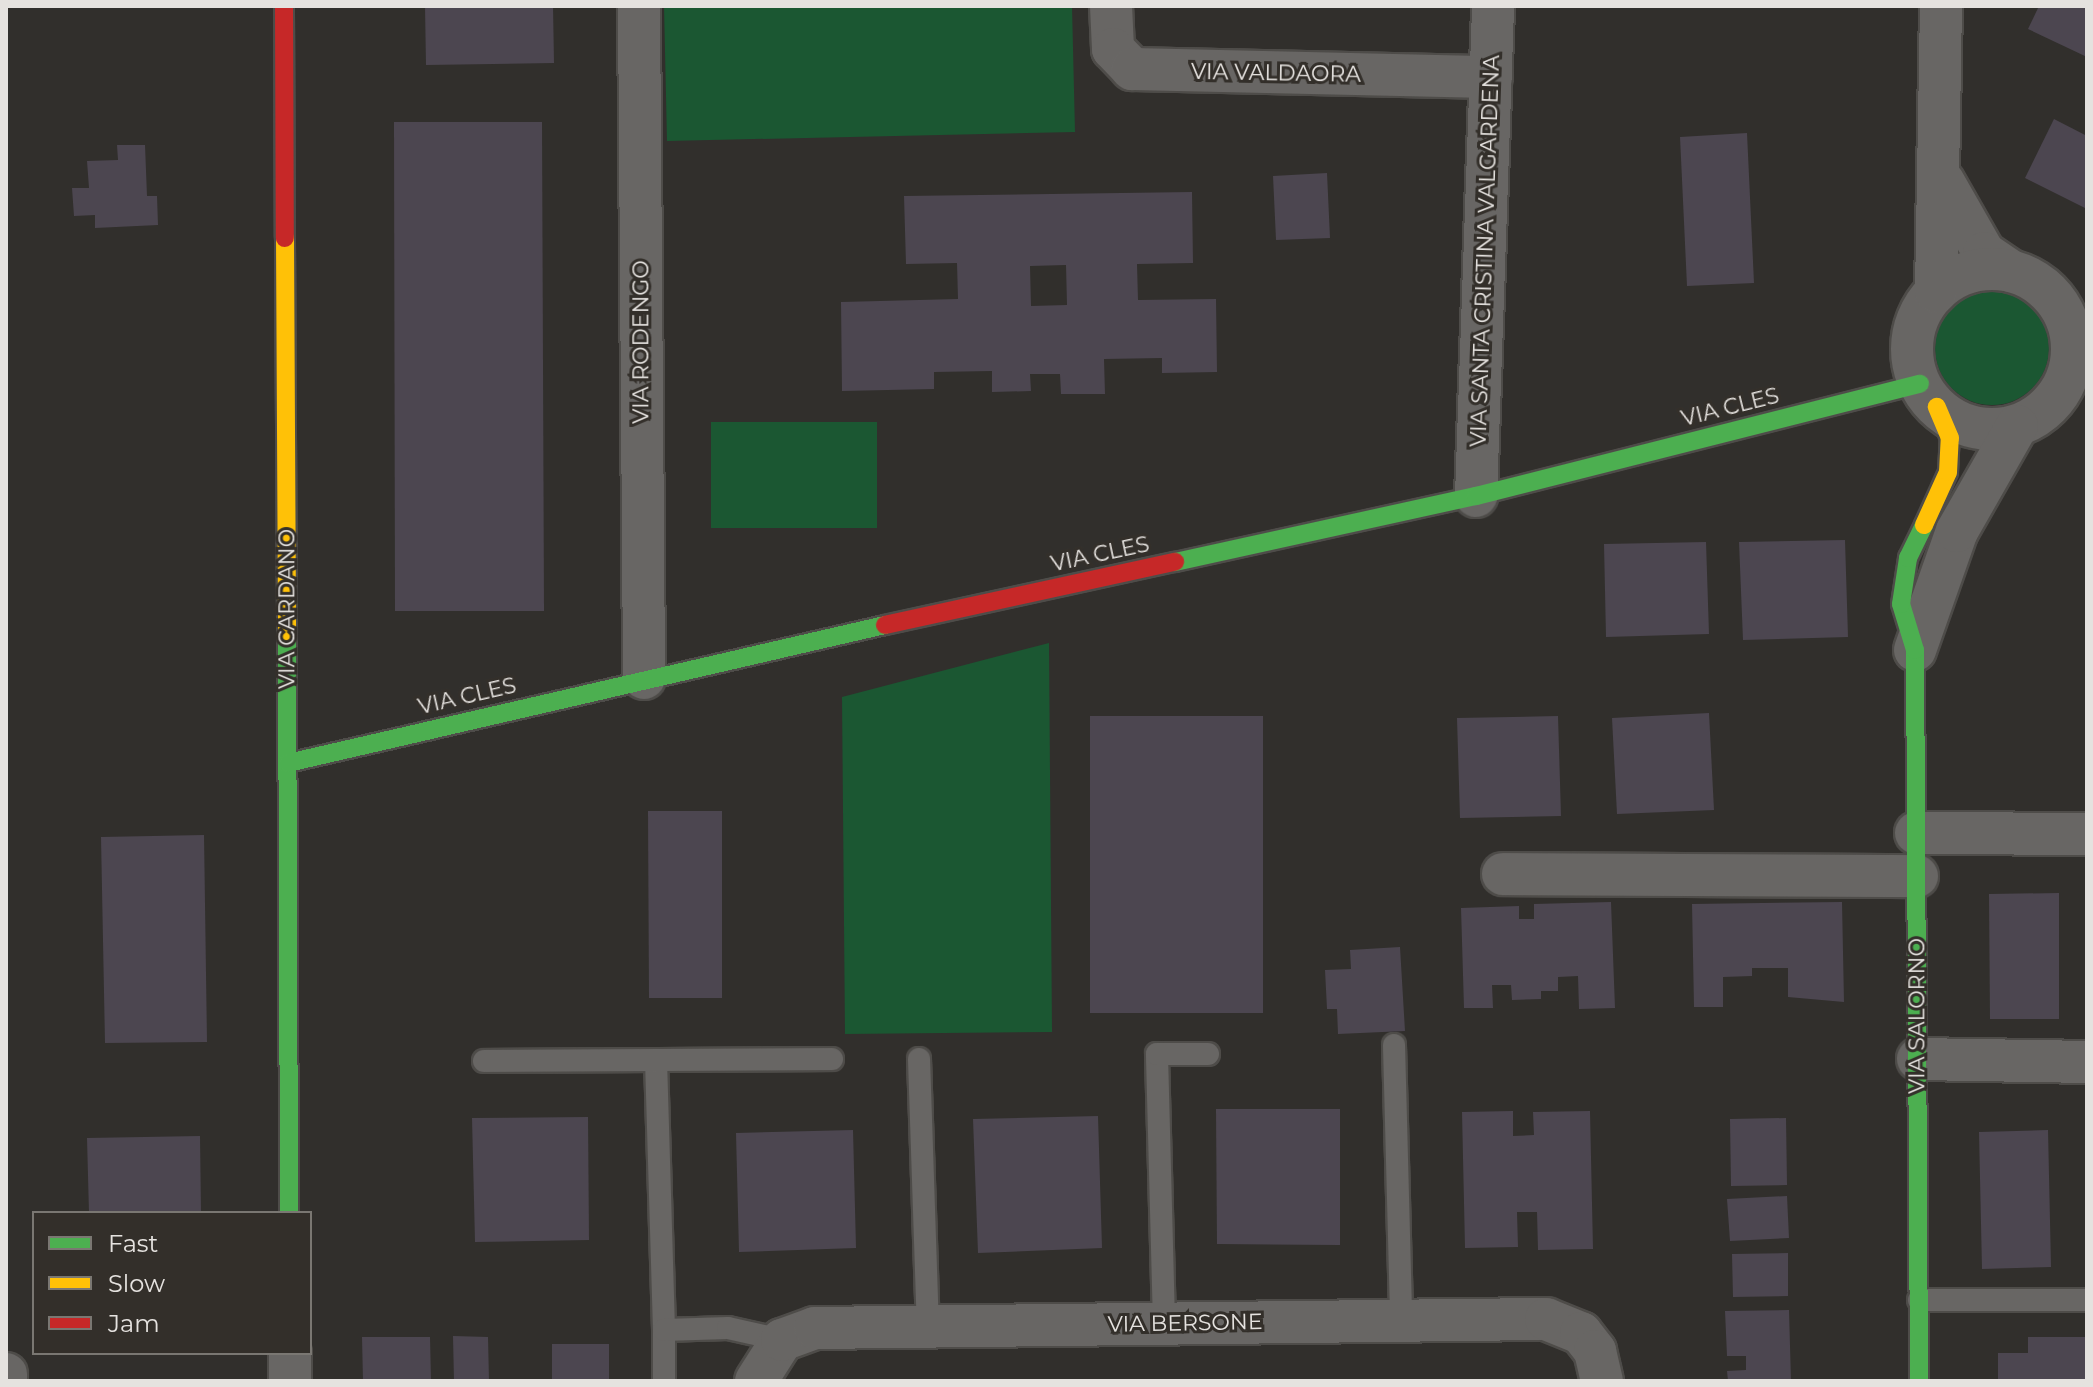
<!DOCTYPE html>
<html>
<head>
<meta charset="utf-8">
<style>
	body { margin:0 }
	#map { position:relative; width:2093px; height:1387px; overflow:hidden; background:#312f2c; font-family:Montserrat,sans-serif }
	div>[style] { position:absolute }
	[style*='--x'] { left:calc(var(--x)*1px); top:calc(var(--y)*1px); width:calc(var(--w)*1px); rotate:calc(var(--a)*1deg) }
	.green>* { inset:0; background:#1b5732 }
	.round { border-radius:50% }
	.building>* { inset:0; background:#4c4650 }
	.roads { filter:drop-shadow(2px 0 #4e4c49) drop-shadow(-2px 0 #4e4c49) drop-shadow(0 2px #4e4c49) drop-shadow(0 -2px #4e4c49) }
	.lane>* { height:22px; margin:-11px; padding:0 11px; transform-origin:11px; border-radius:11px; background:#686664 }
	.street>* { height:42px; margin:-21px; padding:0 21px; transform-origin:21px; border-radius:21px; background:#686664 }
	.street>.ring { margin:-21px; padding:0; box-sizing:content-box; background:none; border:42px solid #686664; border-radius:50% }
	.fast>* { height:18px; margin:-9px; padding:0 9px; transform-origin:9px; border-radius:9px; background:#4caf50 }
	.slow>* { height:18px; margin:-9px; padding:0 9px; transform-origin:9px; border-radius:9px; background:#ffc107 }
	.jam>* { height:18px; margin:-9px; padding:0 9px; transform-origin:9px; border-radius:9px; background:#c62828 }
	span { translate:-50% -50%; white-space:nowrap; text-align:center; line-height:1.15; -webkit-text-stroke:6px #332f2a; paint-order:stroke }
	.street-label { font-size:22px; color:#e5e2df }
	.frame { position:absolute; inset:0; border:8px solid #e5e2df; pointer-events:none }
	.legend { position:absolute; left:32px; top:1211px; width:280px; height:144px; box-sizing:border-box; background:#332f2a; border:2px solid #7a7772; margin:0; padding:10px 14px; list-style:none; font-size:24px; color:#e5e2df }
	.legend li { display:flex; align-items:center; gap:16px; height:40px }
	.legend b { width:40px; border:2px solid #7a7772 }
</style>
</head>
<body>
<div id="map">
	<div class="green">
		<i style="clip-path:polygon(664px 6px,1072px 6px,1075px 132px,667px 141px)"></i>
		<i class="round" style="left:1935px;top:291px;width:114px;height:114px"></i>
		<i style="clip-path:polygon(711px 422px,877px 422px,877px 528px,711px 528px)"></i>
		<i style="clip-path:polygon(1049px 643px,1052px 1032px,845px 1034px,842px 697px)"></i>
	</div>
	<div class="building">
		<i style="clip-path:polygon(425px 6px,553px 6px,554px 63px,426px 65px)"></i>
		<i style="clip-path:polygon(2039px 6px,2087px 6px,2087px 57px,2028px 29px)"></i>
		<i style="clip-path:polygon(2054px 119px,2087px 136px,2087px 209px,2025px 178px)"></i>
		<i style="clip-path:polygon(394px 122px,542px 122px,544px 611px,395px 611px)"></i>
		<i style="clip-path:polygon(1747px 133px,1754px 283px,1687px 286px,1680px 137px)"></i>
		<i style="clip-path:polygon(117px 145px,145px 145px,147px 196px,157px 196px,158px 225px,95px 228px,95px 215px,74px 216px,72px 188px,89px 188px,87px 161px,118px 160px)"></i>
		<i style="clip-path:polygon(1327px 173px,1330px 238px,1276px 240px,1273px 176px)"></i>
		<i style="clip-path:polygon(evenodd,1192px 192px,1193px 263px,1137px 264px,1138px 300px,1216px 299px,1217px 372px,1162px 373px,1162px 358px,1104px 359px,1105px 394px,1061px 394px,1060px 374px,1030px 374px,1031px 391px,992px 392px,992px 371px,934px 372px,934px 389px,842px 391px,841px 302px,958px 299px,957px 263px,906px 264px,904px 196px,1192px 192px,1066px 265px,1067px 305px,1031px 306px,1030px 266px,1066px 265px)"></i>
		<i style="clip-path:polygon(1845px 540px,1848px 637px,1743px 640px,1739px 542px)"></i>
		<i style="clip-path:polygon(1706px 542px,1709px 634px,1606px 637px,1604px 544px)"></i>
		<i style="clip-path:polygon(1709px 713px,1714px 810px,1617px 814px,1612px 718px)"></i>
		<i style="clip-path:polygon(1090px 716px,1263px 716px,1263px 1013px,1090px 1013px)"></i>
		<i style="clip-path:polygon(1558px 716px,1561px 816px,1460px 818px,1457px 718px)"></i>
		<i style="clip-path:polygon(648px 811px,722px 811px,722px 998px,649px 998px)"></i>
		<i style="clip-path:polygon(204px 835px,207px 1042px,105px 1043px,101px 837px)"></i>
		<i style="clip-path:polygon(2059px 893px,2059px 1019px,1990px 1019px,1989px 894px)"></i>
		<i style="clip-path:polygon(1611px 902px,1615px 1008px,1579px 1009px,1578px 976px,1558px 977px,1558px 991px,1541px 991px,1541px 999px,1512px 1000px,1511px 985px,1492px 985px,1493px 1008px,1464px 1008px,1461px 908px,1519px 906px,1519px 919px,1534px 919px,1534px 904px)"></i>
		<i style="clip-path:polygon(1842px 902px,1844px 1002px,1788px 997px,1788px 968px,1752px 968px,1752px 976px,1723px 977px,1723px 1007px,1694px 1007px,1692px 904px)"></i>
		<i style="clip-path:polygon(1400px 947px,1405px 1031px,1338px 1034px,1337px 1009px,1327px 1009px,1325px 970px,1351px 969px,1350px 950px)"></i>
		<i style="clip-path:polygon(1216px 1109px,1340px 1109px,1340px 1245px,1217px 1244px)"></i>
		<i style="clip-path:polygon(1513px 1111px,1513px 1136px,1534px 1135px,1533px 1112px,1590px 1111px,1593px 1249px,1538px 1250px,1537px 1212px,1517px 1212px,1518px 1247px,1465px 1248px,1462px 1112px)"></i>
		<i style="clip-path:polygon(1098px 1116px,1102px 1248px,978px 1253px,973px 1119px)"></i>
		<i style="clip-path:polygon(588px 1117px,589px 1240px,475px 1242px,472px 1118px)"></i>
		<i style="clip-path:polygon(1786px 1118px,1787px 1185px,1731px 1186px,1730px 1119px)"></i>
		<i style="clip-path:polygon(853px 1130px,856px 1248px,739px 1252px,736px 1133px)"></i>
		<i style="clip-path:polygon(2048px 1130px,2051px 1267px,1982px 1269px,1979px 1132px)"></i>
		<i style="clip-path:polygon(200px 1136px,201px 1213px,89px 1213px,87px 1138px)"></i>
		<i style="clip-path:polygon(1787px 1196px,1789px 1238px,1730px 1241px,1727px 1199px)"></i>
		<i style="clip-path:polygon(1788px 1253px,1788px 1296px,1733px 1297px,1732px 1254px)"></i>
		<i style="clip-path:polygon(1789px 1310px,1791px 1381px,1728px 1381px,1727px 1371px,1746px 1370px,1746px 1356px,1727px 1356px,1725px 1311px)"></i>
		<i style="clip-path:polygon(453px 1336px,488px 1337px,489px 1381px,454px 1381px)"></i>
		<i style="clip-path:polygon(362px 1337px,430px 1337px,431px 1381px,363px 1381px)"></i>
		<i style="clip-path:polygon(2028px 1337px,2087px 1337px,2087px 1381px,1998px 1381px,1998px 1353px,2028px 1353px)"></i>
		<i style="clip-path:polygon(552px 1344px,609px 1344px,609px 1381px,552px 1381px)"></i>
	</div>
	<div class="roads">
		<div class="lane">
			<i style="--x:2073;--y:344;--w:14;--a:0"></i>
			<i style="--x:1394;--y:1045;--w:275;--a:88.5"></i>
			<i style="--x:919;--y:1059;--w:268;--a:88.1"></i>
			<i style="--x:656;--y:1060;--w:270;--a:88.3"></i>
			<i style="--x:484;--y:1061;--w:348;--a:-0.3"></i>
			<i style="--x:1919;--y:1300;--w:168;--a:0"></i>
			<i style="--x:1164;--y:1323;--w:269;--a:-91.5"></i>
			<i style="--x:1157;--y:1054;--w:51;--a:0"></i>
			<i style="--x:664;--y:1381;--w:51;--a:-90"></i>
			<i style="--x:664;--y:1330;--w:64;--a:-1.8"></i>
			<i style="--x:728;--y:1328;--w:55;--a:12.5"></i>
		</div>
		<div class="street">
			<i style="--x:639;--y:6;--w:672;--a:89.57"></i>
			<i style="--x:1111;--y:6;--w:43;--a:87.3"></i>
			<i style="--x:1113;--y:49;--w:28;--a:46"></i>
			<i style="--x:1132;--y:69;--w:359;--a:1.3"></i>
			<i style="--x:1943;--y:181;--w:83;--a:60.3"></i>
			<i style="--x:1984;--y:253;--w:32;--a:34"></i>
			<i class="ring" style="left:1912px;top:269px;width:118px;height:118px"></i>
			<i style="--x:1936;--y:292;--w:286;--a:-89"></i>
			<i style="--x:1476;--y:496;--w:490;--a:-88"></i>
			<i style="--x:1915;--y:650;--w:126;--a:-70.6"></i>
			<i style="--x:1957;--y:531;--w:121;--a:-60.3"></i>
			<i style="--x:1916;--y:833;--w:171;--a:0.3"></i>
			<i style="--x:1503;--y:874;--w:414;--a:0.3"></i>
			<i style="--x:1918;--y:1059;--w:169;--a:1"></i>
			<i style="--x:290;--y:1353;--w:28;--a:90"></i>
			<i style="--x:6;--y:1374;--w:7;--a:90"></i>
			<i style="--x:756;--y:1381;--w:49;--a:-57.6"></i>
			<i style="--x:782;--y:1340;--w:35;--a:-20"></i>
			<i style="--x:815;--y:1328;--w:731;--a:-0.71"></i>
			<i style="--x:1546;--y:1319;--w:38;--a:22"></i>
			<i style="--x:1581;--y:1333;--w:23;--a:52"></i>
			<i style="--x:1595;--y:1351;--w:31;--a:77"></i>
		</div>
		<div class="fast">
			<i style="--x:1175;--y:562;--w:308;--a:-12.4"></i>
			<i style="--x:1476;--y:496;--w:458;--a:-14.2"></i>
			<i style="--x:287;--y:633;--w:580;--a:89.8"></i>
			<i style="--x:288;--y:763;--w:613;--a:-13.02"></i>
			<i style="--x:1919;--y:1381;--w:731;--a:-90.31"></i>
			<i style="--x:1915;--y:650;--w:48;--a:-106.9"></i>
			<i style="--x:1901;--y:604;--w:47;--a:-81.3"></i>
			<i style="--x:1908;--y:558;--w:37;--a:-64"></i>
		</div>
		<div class="slow">
			<i style="--x:285;--y:238;--w:395;--a:89.7"></i>
			<i style="--x:1924;--y:525;--w:58;--a:-65.6"></i>
			<i style="--x:1948;--y:472;--w:34;--a:-87"></i>
			<i style="--x:1950;--y:438;--w:34;--a:-113"></i>
		</div>
		<div class="jam">
			<i style="--x:284;--y:6;--w:232;--a:89.8"></i>
			<i style="--x:885;--y:625;--w:297;--a:-12.3"></i>
		</div>
	</div>
	<div class="street-label">
		<span style="left:1276px;top:73px;rotate:1deg">VIA VALDAORA</span>
		<span style="left:1485px;top:251px;rotate:-88deg">VIA SANTA CRISTINA VALGARDENA</span>
		<span style="left:641px;top:342px;rotate:-90deg">VIA RODENGO</span>
		<span style="left:1730px;top:407px;rotate:-14deg">VIA CLES</span>
		<span style="left:1100px;top:554px;rotate:-12deg">VIA CLES</span>
		<span style="left:287px;top:609px;rotate:-90deg">VIA CARDANO</span>
		<span style="left:467px;top:696px;rotate:-13deg">VIA CLES</span>
		<span style="left:1917px;top:1016px;rotate:-90deg">VIA SALORNO</span>
		<span style="left:1185px;top:1323px;rotate:-1deg">VIA BERSONE</span>
	</div>
	<div class="frame"></div>
	<ul class="legend">
	<li><b style="height:10px;background:#4caf50"></b>Fast</li>
	<li><b style="height:10px;background:#ffc107"></b>Slow</li>
	<li><b style="height:10px;background:#c62828"></b>Jam</li>
	</ul>
</div>
</body>
</html>
